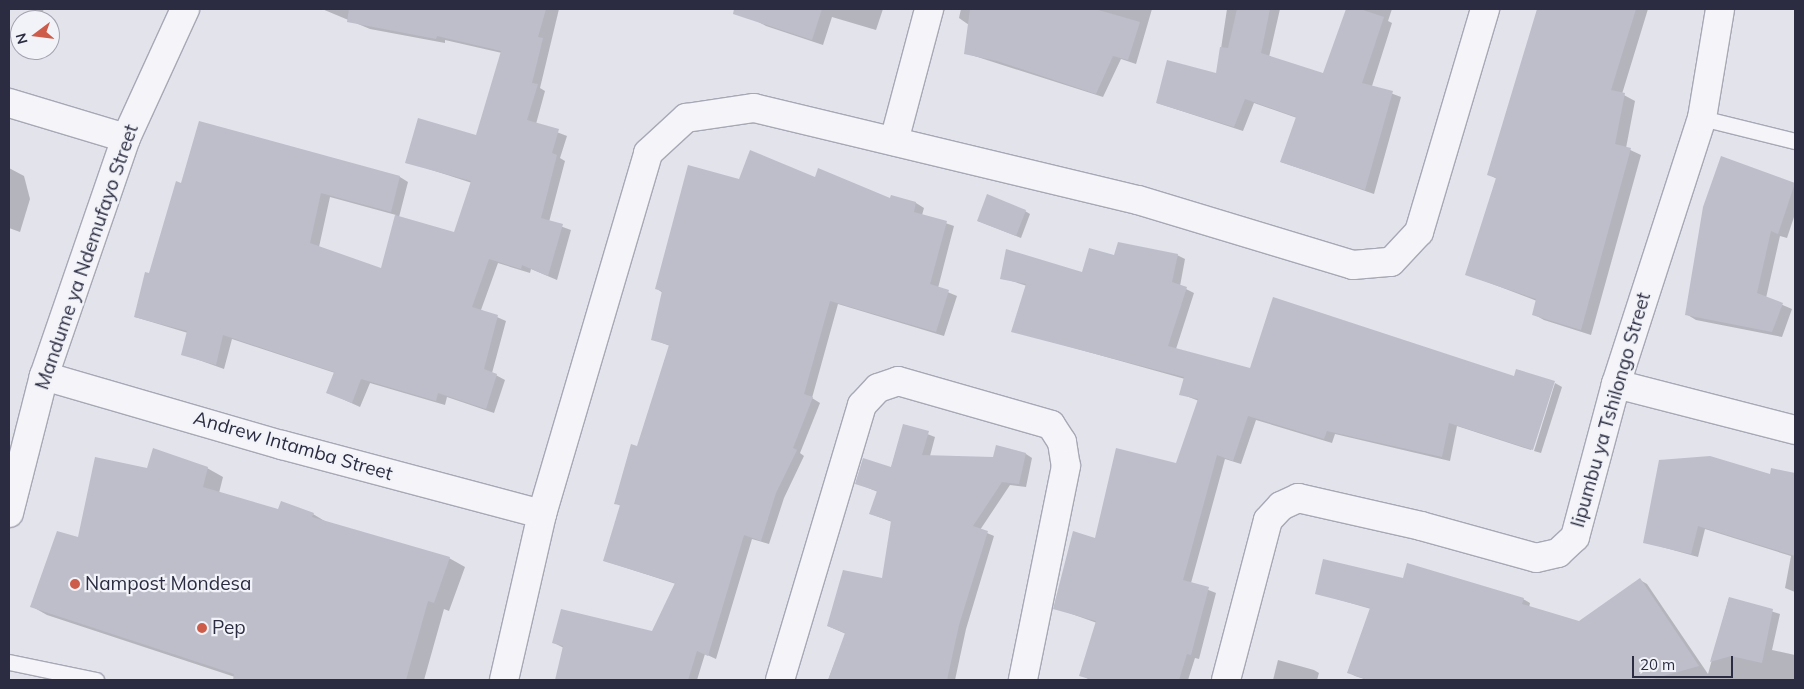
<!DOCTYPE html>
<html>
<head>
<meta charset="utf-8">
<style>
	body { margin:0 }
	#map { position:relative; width:1804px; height:689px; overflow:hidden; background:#e2e3eb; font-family:Mulish,sans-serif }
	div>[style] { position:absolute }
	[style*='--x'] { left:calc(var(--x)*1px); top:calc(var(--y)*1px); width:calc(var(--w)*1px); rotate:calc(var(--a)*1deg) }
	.shadow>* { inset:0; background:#0003 }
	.building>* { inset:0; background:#bdbeca }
	.roads { filter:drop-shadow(1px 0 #a7a8b5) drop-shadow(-1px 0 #a7a8b5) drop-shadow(0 1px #a7a8b5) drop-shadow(0 -1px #a7a8b5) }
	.service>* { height:15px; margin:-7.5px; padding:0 7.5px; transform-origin:7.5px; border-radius:7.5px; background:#f5f5f9 }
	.minor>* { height:28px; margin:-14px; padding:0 14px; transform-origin:14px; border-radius:14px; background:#f5f5f9 }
	.tertiary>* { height:28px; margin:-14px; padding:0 14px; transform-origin:14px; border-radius:14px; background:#f5f5f9 }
	.dots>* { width:14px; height:14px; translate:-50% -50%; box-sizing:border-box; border:2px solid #f2f3f8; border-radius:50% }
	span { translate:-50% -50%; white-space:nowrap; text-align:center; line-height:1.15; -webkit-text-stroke:4.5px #f2f3f8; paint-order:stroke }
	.street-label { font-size:19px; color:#2b2c42 }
	.poi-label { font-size:19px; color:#2b2c42 }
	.left { translate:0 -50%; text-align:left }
	.frame { position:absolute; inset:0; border:10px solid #2b2c42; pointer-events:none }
	.north { position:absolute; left:10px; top:10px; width:50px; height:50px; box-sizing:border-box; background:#f2f3f8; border:1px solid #a2a3af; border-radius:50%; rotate:255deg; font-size:14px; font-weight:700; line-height:20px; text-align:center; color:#2b2c42 }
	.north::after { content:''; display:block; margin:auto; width:18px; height:22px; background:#cd5c4a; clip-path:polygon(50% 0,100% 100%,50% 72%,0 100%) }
	.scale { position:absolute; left:1632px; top:656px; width:101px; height:22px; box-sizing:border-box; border:2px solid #2b2c42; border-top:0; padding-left:6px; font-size:15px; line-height:18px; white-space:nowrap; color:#2b2c42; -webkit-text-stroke:4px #f2f3f8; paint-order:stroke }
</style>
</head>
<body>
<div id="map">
	<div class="shadow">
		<i style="clip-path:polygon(33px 9px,44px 9px,42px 13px)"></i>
		<i style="clip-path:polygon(evenodd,322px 9px,559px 9px,540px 88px,545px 91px,536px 124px,567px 136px,560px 158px,565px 161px,549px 222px,571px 230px,557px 280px,531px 269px,530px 273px,498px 263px,481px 310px,506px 321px,492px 373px,505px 380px,494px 413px,447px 397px,445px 405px,370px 383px,360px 407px,327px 392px,335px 373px,232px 339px,224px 369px,182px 354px,188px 333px,135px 317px,182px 185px,200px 122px,400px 177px,408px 182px,399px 217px,455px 233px,472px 183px,407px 162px,477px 137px,502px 53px,445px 40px,445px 43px,370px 29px,322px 9px,330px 197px,396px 215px,382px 270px,319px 247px,330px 197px)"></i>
		<i style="clip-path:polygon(758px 9px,883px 9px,876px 30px,832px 17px,823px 45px,766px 26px,755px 20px)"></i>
		<i style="clip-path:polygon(961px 9px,1152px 9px,1136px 64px,1121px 59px,1103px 97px,965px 53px,969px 25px,959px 18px)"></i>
		<i style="clip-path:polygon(1227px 9px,1280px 9px,1269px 57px,1324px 75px,1347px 9px,1392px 9px,1388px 21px,1392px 23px,1372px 86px,1401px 97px,1374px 194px,1281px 162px,1297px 118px,1254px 103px,1243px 131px,1157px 103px,1217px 75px)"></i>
		<i style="clip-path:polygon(1538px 9px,1648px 9px,1622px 94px,1635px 101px,1626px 148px,1641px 155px,1591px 335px,1544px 320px,1533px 314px,1537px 301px,1466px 274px,1497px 179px,1488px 174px)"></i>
		<i style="clip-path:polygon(1722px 158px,1795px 184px,1795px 214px,1787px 238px,1780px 236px,1766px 298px,1792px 309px,1782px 337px,1696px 320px,1686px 314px)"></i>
		<i style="clip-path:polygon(9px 168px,24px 176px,30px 199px,20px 232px,9px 228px)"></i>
		<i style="clip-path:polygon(816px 179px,890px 200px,891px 196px,916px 203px,924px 208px,922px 215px,954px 226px,938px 288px,957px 296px,944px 336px,838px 304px,812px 398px,820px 403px,800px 453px,804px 456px,784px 498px,769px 544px,752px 539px,716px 659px,705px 654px,697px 680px,556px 680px,564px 648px,554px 643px,652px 633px,676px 584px,605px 561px,621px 506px,615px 503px,638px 447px,670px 346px,652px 339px,663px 293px,657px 289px,740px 180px)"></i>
		<i style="clip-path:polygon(1025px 211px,1030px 214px,1021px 238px,978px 221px)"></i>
		<i style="clip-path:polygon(1177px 255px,1185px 259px,1180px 286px,1194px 293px,1176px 349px,1250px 370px,1553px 382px,1531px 450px,1457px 426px,1450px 461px,1335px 434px,1332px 443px,1256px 420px,1241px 464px,1225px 459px,1191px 583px,1216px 593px,1199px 659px,1195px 658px,1188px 680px,1090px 680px,1081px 675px,1097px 623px,1055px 608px,1096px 539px,1177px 464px,1199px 401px,1181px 394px,1185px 379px,1013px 331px,1027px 286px,1002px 278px,1083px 274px,1115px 256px)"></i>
		<i style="clip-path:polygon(1555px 383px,1562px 387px,1541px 453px,1534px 451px)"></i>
		<i style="clip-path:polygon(904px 425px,935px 437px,930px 456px,994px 458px,1026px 454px,1032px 458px,1026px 487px,1010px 485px,980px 530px,994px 536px,966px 629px,955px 680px,828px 680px,846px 634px,828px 626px,883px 580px,892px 522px,871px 514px,878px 492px,856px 483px,891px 468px)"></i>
		<i style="clip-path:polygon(207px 468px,223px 477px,219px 493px,278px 510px,313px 514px,328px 523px,449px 558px,465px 567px,449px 611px,444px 609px,424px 680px,234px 680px,235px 677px,47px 615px,31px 606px,79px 539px,148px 469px)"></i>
		<i style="clip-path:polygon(1772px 470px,1795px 474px,1795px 592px,1785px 588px,1791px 556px,1705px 529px,1698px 557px,1644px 542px,1771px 476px)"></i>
		<i style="clip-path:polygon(1404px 579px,1523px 599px,1530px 603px,1529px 608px,1580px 622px,1640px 580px,1647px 584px,1708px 674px,1729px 598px,1780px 614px,1772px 650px,1795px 655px,1795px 680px,1367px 680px,1355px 676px,1348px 672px,1371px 609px,1316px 593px)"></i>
		<i style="clip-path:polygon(1278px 660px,1314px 670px,1319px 673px,1317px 680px,1273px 680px)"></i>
	</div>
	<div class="building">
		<i style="clip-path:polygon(349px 9px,546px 9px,538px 37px,543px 38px,532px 83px,538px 84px,527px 120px,559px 129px,552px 153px,557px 155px,541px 218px,563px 224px,548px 276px,522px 265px,521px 269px,489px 259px,472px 307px,498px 315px,484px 369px,497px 374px,486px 409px,438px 393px,436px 401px,361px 379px,352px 403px,326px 393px,334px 372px,223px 335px,216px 365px,181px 355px,187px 331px,134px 317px,145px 272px,149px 273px,176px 181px,181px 183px,199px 121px,400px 176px,391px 212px,321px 193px,310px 243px,381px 268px,395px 215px,454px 232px,471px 181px,405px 163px,418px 118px,476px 135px,501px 51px,437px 36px,436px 39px,347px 22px)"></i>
		<i style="clip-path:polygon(734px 9px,822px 9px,812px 40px,733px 14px)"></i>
		<i style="clip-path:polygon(970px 9px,1095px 9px,1140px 22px,1128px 60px,1113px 56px,1096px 94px,997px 61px,964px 54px)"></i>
		<i style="clip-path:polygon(1237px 9px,1270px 9px,1261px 53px,1323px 73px,1346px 9px,1360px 9px,1384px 17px,1362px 83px,1393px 91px,1365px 190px,1280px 162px,1296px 117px,1245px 99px,1234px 127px,1156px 103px,1167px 60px,1216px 73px,1220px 47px,1228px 48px)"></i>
		<i style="clip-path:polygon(1537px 9px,1636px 9px,1611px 90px,1625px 93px,1615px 144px,1631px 148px,1581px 330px,1532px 315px,1536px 299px,1465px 275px,1496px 178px,1487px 175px)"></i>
		<i style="clip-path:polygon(750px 150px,815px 177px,818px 168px,890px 198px,891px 195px,916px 202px,914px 212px,947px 221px,930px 284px,949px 290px,936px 332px,830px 301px,804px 394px,813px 397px,793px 448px,797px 450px,776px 493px,761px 541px,744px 535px,708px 656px,697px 651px,688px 680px,555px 680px,563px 646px,552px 643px,561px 609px,652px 631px,675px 583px,603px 561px,620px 505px,614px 504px,631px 444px,637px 446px,669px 345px,651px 340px,662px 291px,655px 289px,688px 165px,739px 179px)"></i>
		<i style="clip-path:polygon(1721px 156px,1795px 183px,1778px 234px,1771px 231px,1757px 293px,1783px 303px,1772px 332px,1685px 315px,1703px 207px)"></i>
		<i style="clip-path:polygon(987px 194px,1026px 210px,1016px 236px,977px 221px)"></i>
		<i style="clip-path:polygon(1118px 242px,1178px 254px,1172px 282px,1187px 287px,1168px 346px,1250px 368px,1273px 297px,1514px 376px,1516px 369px,1555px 381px,1533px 450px,1449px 423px,1442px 457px,1327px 431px,1324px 439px,1248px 416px,1233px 461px,1217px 455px,1183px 580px,1209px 587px,1191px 655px,1187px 654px,1179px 680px,1093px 680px,1079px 676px,1096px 621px,1053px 609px,1073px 531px,1095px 538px,1116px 448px,1176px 463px,1198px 399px,1179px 395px,1184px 377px,1011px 332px,1026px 284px,1000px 279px,1006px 249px,1082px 272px,1089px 248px,1114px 255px)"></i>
		<i style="clip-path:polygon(903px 424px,929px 431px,922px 455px,993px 457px,996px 445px,1026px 453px,1019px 484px,1002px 482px,973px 526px,988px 531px,959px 625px,947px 680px,828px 680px,845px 633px,827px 626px,843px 570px,882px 578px,891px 521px,869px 514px,877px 491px,855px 484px,863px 458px,891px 467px)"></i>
		<i style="clip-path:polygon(153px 448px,208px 467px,203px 487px,278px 509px,281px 501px,314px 513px,312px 517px,450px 557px,434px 603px,428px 601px,406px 680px,233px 680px,234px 674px,30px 607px,57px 531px,78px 537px,95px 457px,147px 468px)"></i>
		<i style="clip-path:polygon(1710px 456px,1770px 474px,1771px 468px,1795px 473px,1795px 556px,1698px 526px,1691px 554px,1643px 543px,1659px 460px)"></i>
		<i style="clip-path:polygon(1323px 559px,1403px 578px,1407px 563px,1524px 598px,1522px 604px,1579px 621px,1640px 578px,1699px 666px,1649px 680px,1368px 680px,1347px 673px,1370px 608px,1315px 594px)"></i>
		<i style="clip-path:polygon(1729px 597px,1773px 609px,1762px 663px,1731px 656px,1710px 662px)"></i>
	</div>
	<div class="roads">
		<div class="service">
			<i style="--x:1702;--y:118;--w:96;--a:13.9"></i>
			<i style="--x:9;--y:662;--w:89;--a:11.7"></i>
		</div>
		<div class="minor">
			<i style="--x:894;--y:141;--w:137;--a:-75.1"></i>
			<i style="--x:44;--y:376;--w:248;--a:16.2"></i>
			<i style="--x:282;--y:445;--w:269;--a:14.9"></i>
			<i style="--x:1616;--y:384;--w:185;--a:14.4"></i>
			<i style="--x:504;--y:680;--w:170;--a:-77.1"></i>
			<i style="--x:542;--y:514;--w:376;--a:-73.6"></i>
			<i style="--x:648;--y:153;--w:52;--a:-42.6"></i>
			<i style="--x:686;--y:118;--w:69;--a:-8.4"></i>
			<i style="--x:754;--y:108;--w:395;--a:13.5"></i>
			<i style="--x:1138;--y:200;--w:225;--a:16.8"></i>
			<i style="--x:1353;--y:265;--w:38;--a:-5"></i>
			<i style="--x:1391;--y:262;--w:41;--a:-47"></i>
			<i style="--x:1419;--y:232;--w:233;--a:-73.5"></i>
			<i style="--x:780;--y:680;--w:287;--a:-73.4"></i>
			<i style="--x:862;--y:405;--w:23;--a:-47"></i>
			<i style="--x:878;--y:388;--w:21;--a:-19"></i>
			<i style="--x:898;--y:381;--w:159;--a:16"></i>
			<i style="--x:1051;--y:425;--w:20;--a:57"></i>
			<i style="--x:1062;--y:442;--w:24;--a:81"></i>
			<i style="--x:1066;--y:466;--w:218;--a:101.4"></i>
			<i style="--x:1226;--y:680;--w:165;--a:-75.3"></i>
			<i style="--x:1268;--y:520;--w:19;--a:-47"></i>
			<i style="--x:1281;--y:506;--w:19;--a:-25"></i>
			<i style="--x:1298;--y:498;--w:126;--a:12.8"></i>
			<i style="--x:1421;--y:526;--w:119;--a:15.5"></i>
			<i style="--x:1536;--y:558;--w:23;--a:-13"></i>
			<i style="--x:1558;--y:553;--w:23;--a:-43"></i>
			<i style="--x:1575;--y:537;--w:158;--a:-75"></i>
			<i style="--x:1616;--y:384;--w:280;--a:-72.1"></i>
			<i style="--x:1702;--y:118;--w:110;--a:-80.6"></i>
		</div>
		<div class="tertiary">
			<i style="--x:9;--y:103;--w:122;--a:16.7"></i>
			<i style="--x:9;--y:513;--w:141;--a:-75.7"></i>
			<i style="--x:44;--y:376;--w:252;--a:-71"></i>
			<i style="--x:126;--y:138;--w:142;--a:-65.4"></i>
		</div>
	</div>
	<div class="dots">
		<i style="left:75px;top:584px;background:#cd5c4a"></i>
		<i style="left:202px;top:628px;background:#cd5c4a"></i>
	</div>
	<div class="street-label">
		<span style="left:87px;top:257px;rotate:-71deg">Mandume ya Ndemufayo Street</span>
		<span style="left:1611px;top:410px;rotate:-74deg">Iipumbu ya Tshilongo Street</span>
		<span style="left:293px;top:446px;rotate:16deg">Andrew Intamba Street</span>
	</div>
	<div class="poi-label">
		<span class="left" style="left:85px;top:584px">Nampost Mondesa</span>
		<span class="left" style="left:212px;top:628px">Pep</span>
	</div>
	<div class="frame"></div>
	<div class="north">N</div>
	<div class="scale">20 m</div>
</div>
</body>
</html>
